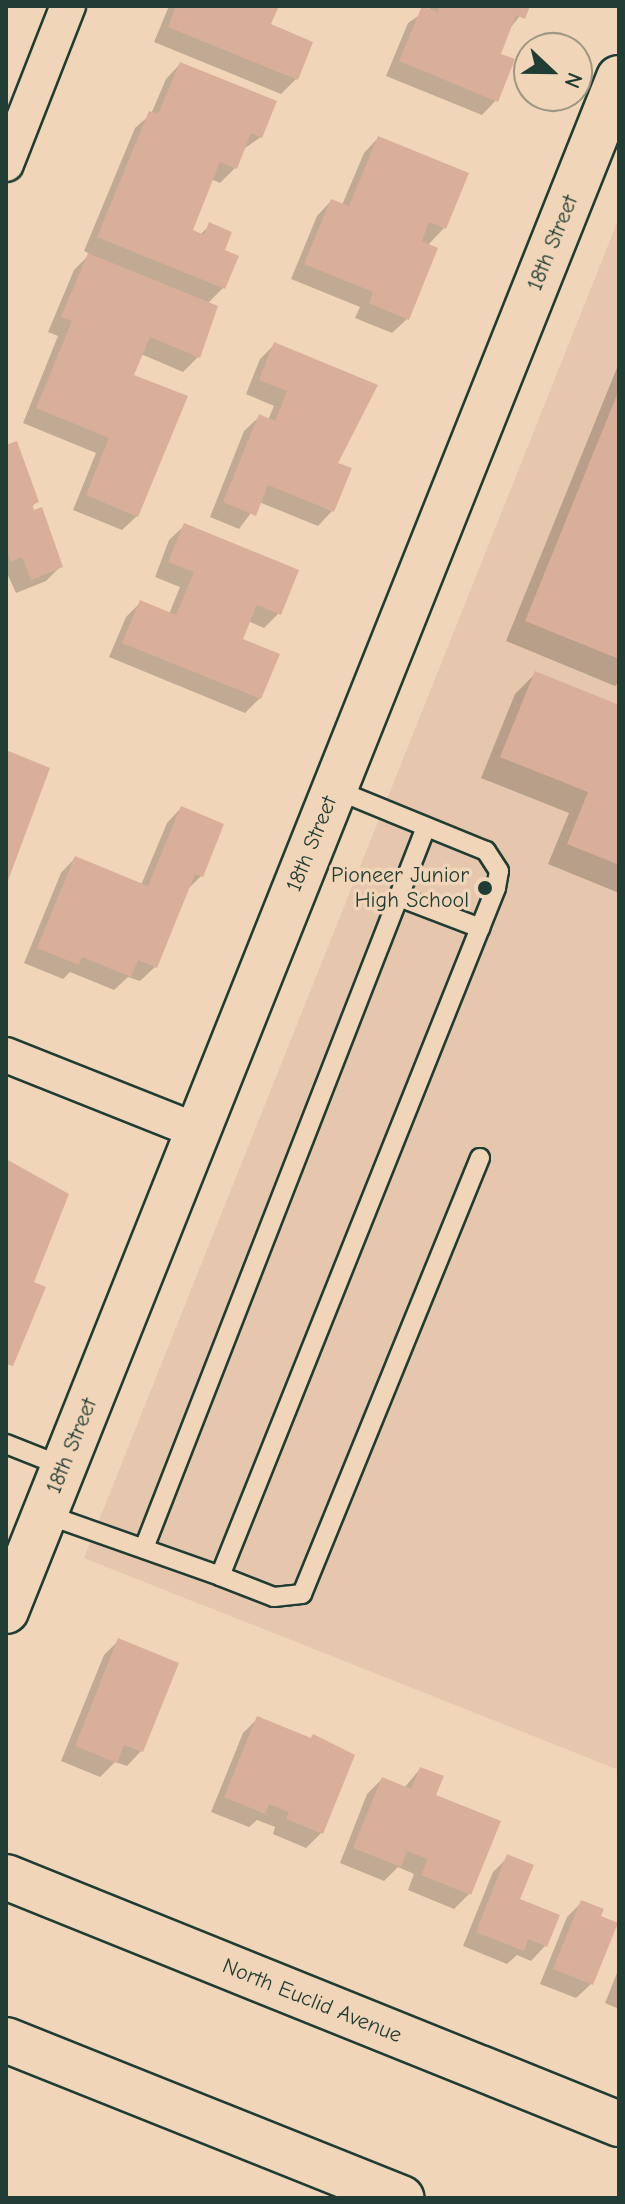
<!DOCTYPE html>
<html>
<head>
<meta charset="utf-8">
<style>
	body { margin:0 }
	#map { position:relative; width:625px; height:2204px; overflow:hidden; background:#f1d5b8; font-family:"Comic Neue",sans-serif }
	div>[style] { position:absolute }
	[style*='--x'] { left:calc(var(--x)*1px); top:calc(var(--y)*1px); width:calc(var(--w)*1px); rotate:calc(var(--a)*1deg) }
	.built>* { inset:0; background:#e6c7ad }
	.shadow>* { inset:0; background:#0003 }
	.building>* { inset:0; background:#daaf99 }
	.roads { filter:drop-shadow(2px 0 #1f3d34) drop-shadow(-2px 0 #1f3d34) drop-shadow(0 2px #1f3d34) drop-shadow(0 -2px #1f3d34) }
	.lane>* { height:18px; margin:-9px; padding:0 9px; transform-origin:9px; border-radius:9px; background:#f1d5b8 }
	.street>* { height:34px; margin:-17px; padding:0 17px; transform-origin:17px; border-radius:17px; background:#f1d5b8 }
	.secondary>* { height:44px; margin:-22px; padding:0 22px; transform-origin:22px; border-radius:22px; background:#f1d5b8 }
	.dots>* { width:22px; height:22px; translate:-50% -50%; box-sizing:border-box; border:4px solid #f1d5b8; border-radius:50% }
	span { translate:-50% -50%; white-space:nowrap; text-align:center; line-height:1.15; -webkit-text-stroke:7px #f1d5b8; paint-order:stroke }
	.street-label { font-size:22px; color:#1f3d34 }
	.poi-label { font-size:22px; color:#1f3d34 }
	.right { translate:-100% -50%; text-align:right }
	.frame { position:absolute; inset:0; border:8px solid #1f3d34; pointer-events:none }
	.north { position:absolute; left:513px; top:32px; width:80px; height:80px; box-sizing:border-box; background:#f1d5b8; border:2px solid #9d9883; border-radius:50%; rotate:112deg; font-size:22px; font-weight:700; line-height:32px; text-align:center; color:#1f3d34 }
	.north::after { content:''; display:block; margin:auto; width:28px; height:36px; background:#1f3d34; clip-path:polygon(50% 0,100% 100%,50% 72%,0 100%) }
</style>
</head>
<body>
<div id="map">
	<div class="built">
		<i style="clip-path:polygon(619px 218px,619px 1770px,84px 1558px)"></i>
	</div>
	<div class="shadow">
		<i style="clip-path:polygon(169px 6px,277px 6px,269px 25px,311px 43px,296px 79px,281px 94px,154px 42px)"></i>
		<i style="clip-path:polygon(433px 6px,528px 6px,507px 32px,498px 55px,496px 100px,482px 115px,386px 76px,408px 23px)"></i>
		<i style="clip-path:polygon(180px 64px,261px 137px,242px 150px,235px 168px,220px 183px,211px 179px,191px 231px,200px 235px,210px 225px,222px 251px,223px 288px,207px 304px,198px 357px,183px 372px,141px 354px,132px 376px,137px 516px,122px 530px,73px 510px,96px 453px,23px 423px,58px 336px,48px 332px,74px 270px,90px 254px,84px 251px,135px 128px,151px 114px,166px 79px)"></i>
		<i style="clip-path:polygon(378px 138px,444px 228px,427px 246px,407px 319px,392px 333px,355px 318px,360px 307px,291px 279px,317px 216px,331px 201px,342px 205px,364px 153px)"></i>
		<i style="clip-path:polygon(275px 344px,335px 464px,332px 511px,318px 526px,259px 502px,239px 529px,210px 517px,244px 431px,259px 417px,268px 420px,274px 406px,246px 394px,260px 359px)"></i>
		<i style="clip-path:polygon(619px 363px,619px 682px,615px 686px,506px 641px)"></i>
		<i style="clip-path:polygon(6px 447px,36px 502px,31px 508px,61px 566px,46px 581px,16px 593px,6px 571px)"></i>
		<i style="clip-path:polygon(184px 526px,279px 613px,264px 628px,248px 621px,240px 640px,260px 698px,245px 713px,109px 657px,126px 617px,141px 602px,169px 614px,180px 587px,155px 577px,169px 540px)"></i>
		<i style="clip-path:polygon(536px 673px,619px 707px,619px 893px,548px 864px,569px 813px,481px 778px,515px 694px)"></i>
		<i style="clip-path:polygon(181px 808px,201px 876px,186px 891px,155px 967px,140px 981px,128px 977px,114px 990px,70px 972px,63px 979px,24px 963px,61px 873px,75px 858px,141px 885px,167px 823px)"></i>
		<i style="clip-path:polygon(119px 1640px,141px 1751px,127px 1766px,115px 1762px,100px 1777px,61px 1761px,104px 1655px)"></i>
		<i style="clip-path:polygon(258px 1718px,321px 1833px,306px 1848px,273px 1834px,275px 1827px,257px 1820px,249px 1827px,211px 1812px,243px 1733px)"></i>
		<i style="clip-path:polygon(420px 1769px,469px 1894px,454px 1909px,408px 1890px,414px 1874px,398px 1867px,384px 1881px,340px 1863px,367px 1794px,382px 1779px,404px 1788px)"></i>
		<i style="clip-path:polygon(508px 1857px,518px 1900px,545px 1946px,531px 1961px,517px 1955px,507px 1964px,463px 1946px,493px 1872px)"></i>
		<i style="clip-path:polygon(582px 1902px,591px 1984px,576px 1998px,540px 1984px,567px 1917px)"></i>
		<i style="clip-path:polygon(619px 1968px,619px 2009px,605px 2003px)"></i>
	</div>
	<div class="building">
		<i style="clip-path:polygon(176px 6px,279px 6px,271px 24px,313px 42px,298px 80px,168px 27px)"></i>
		<i style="clip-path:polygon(422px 6px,438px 12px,440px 6px,530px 6px,525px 19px,516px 15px,501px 54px,515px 59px,498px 102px,399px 61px)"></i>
		<i style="clip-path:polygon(180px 62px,277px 101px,262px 138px,251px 133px,237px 169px,220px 162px,193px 230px,204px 235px,209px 222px,232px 232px,225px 250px,239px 256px,225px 289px,97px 237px,149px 111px,158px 114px)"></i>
		<i style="clip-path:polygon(378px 136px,469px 173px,446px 229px,429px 222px,422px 241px,438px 248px,409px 320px,369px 303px,373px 292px,304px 264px,331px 199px,349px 206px)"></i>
		<i style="clip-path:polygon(88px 253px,218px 306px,200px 358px,150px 337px,134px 375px,188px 396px,138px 517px,86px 495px,109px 438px,36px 408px,72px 321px,61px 317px)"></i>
		<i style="clip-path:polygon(274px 342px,378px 385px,338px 463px,352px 468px,334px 512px,268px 485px,256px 516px,223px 502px,259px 414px,275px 421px,287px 391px,259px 380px)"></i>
		<i style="clip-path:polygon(619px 390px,619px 659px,525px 621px)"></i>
		<i style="clip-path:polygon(17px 441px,39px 502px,32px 505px,34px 510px,42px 507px,63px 567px,31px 580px,22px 557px,11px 562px,6px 550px,6px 445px)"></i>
		<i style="clip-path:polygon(184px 523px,299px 570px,281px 615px,257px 605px,243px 639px,280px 654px,261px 699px,122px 643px,140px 600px,176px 615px,194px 572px,168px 562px)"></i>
		<i style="clip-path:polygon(535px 671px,619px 705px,619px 865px,567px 844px,588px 792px,500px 757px)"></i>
		<i style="clip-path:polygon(6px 750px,50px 768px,6px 886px)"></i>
		<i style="clip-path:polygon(181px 806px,224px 824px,203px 877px,195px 874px,157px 968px,138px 960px,131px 977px,82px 957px,79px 965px,37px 948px,75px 856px,148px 886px)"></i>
		<i style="clip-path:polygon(6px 1159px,69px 1194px,34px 1282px,46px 1287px,13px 1366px,6px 1364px)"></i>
		<i style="clip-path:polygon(118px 1638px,179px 1663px,143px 1752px,124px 1745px,117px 1763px,75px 1746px)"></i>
		<i style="clip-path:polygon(257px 1716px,311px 1738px,313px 1734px,355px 1755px,323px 1834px,286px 1819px,289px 1812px,269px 1804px,265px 1814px,224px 1797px)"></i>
		<i style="clip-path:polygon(420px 1767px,444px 1776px,436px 1795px,501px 1821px,471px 1895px,421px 1875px,428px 1859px,407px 1851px,401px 1867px,353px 1848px,382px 1777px,411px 1789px)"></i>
		<i style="clip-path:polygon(507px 1854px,534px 1865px,520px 1899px,560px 1915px,547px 1947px,528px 1939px,524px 1951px,476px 1932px)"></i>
		<i style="clip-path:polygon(581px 1900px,604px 1909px,601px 1916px,618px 1923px,593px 1985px,553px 1969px)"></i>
	</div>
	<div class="roads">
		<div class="lane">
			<i style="--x:399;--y:897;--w:87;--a:20.9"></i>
			<i style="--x:6;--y:1444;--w:62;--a:21.6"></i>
			<i style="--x:45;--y:1514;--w:186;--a:19.5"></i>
			<i style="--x:220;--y:1576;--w:741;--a:-68.14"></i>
			<i style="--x:496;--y:888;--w:17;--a:-80"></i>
			<i style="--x:499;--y:871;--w:24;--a:-123"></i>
			<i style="--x:486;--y:851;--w:164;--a:-157.8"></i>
			<i style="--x:144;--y:1548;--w:774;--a:-68.64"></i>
			<i style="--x:220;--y:1576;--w:58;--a:21.3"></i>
			<i style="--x:274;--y:1597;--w:28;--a:-6"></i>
			<i style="--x:302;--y:1594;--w:471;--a:-67.8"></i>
		</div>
		<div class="street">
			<i style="--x:6;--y:164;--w:170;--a:-68.6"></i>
			<i style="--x:6;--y:1055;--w:206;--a:21.7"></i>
		</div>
		<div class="secondary">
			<i style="--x:6;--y:1611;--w:1651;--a:-68.21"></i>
			<i style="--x:6;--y:1877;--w:661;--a:21.95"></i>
			<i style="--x:6;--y:2040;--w:426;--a:21.8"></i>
		</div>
	</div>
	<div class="dots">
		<i style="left:485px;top:888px;background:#1f3d34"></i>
	</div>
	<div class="street-label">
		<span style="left:553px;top:243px;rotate:-68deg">18th Street</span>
		<span style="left:312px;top:844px;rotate:-68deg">18th Street</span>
		<span style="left:72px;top:1446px;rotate:-68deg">18th Street</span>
		<span style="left:312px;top:2001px;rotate:22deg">North Euclid Avenue</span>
	</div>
	<div class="poi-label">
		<span class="right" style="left:469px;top:888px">Pioneer Junior<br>High School</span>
	</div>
	<div class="frame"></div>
	<div class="north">N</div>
</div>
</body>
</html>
